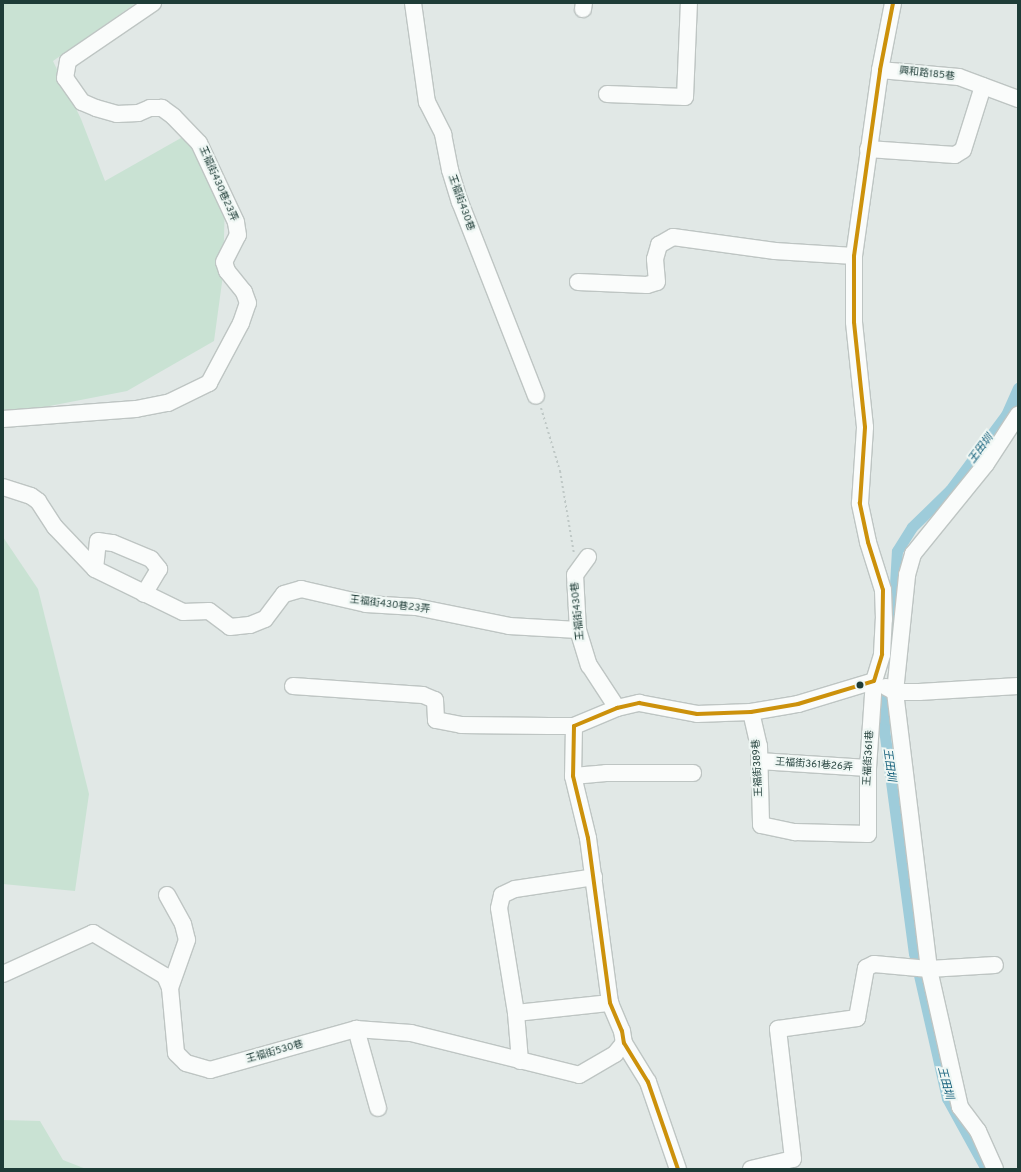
<!DOCTYPE html>
<html>
<head>
<meta charset="utf-8">
<style>
	body { margin:0 }
	#map { position:relative; width:1021px; height:1172px; overflow:hidden; background:#e1e8e6; font-family:Overpass,"Noto Sans TC",sans-serif }
	div>[style] { position:absolute }
	[style*='--x'] { left:calc(var(--x)*1px); top:calc(var(--y)*1px); width:calc(var(--w)*1px); rotate:calc(var(--a)*1deg) }
	.green>* { inset:0; background:#c9e2d3 }
	.canal>* { height:11px; margin:-5.5px; padding:0 5.5px; transform-origin:5.5px; border-radius:5.5px; background:#9eccda }
	.path>* { height:2px; margin-top:-1px; transform-origin:0; background:repeating-linear-gradient(90deg,#bfc8c6 0 2px,transparent 0 5px) }
	.roads { filter:drop-shadow(1px 0 #bec5c3) drop-shadow(-1px 0 #bec5c3) drop-shadow(0 1px #bec5c3) drop-shadow(0 -1px #bec5c3) }
	.minor>* { height:16px; margin:-8px; padding:0 8px; transform-origin:8px; border-radius:8px; background:#fafcfb }
	.bus-1>* { height:4px; margin:-2px; padding:0 2px; transform-origin:2px; border-radius:2px; background:#cc910b }
	.dots>* { width:11px; height:11px; translate:-50% -50%; box-sizing:border-box; border:2px solid #eff7f4; border-radius:50% }
	span { translate:-50% -50%; white-space:nowrap; text-align:center; line-height:1.15; -webkit-text-stroke:4px #eff7f4; paint-order:stroke }
	.street-label { font-size:10px; color:#1e3c37 }
	.water-label { font-size:11px; color:#15607b; font-style:italic }
	.frame { position:absolute; inset:0; border:4px solid #1e3c37; pointer-events:none }
</style>
</head>
<body>
<div id="map">
	<div class="green">
		<i style="clip-path:polygon(3px 3px,136px 3px,53px 61px,81px 119px,105px 181px,188px 134px,225px 200px,223px 275px,214px 341px,127px 391px,3px 415px)"></i>
		<i style="clip-path:polygon(3px 537px,38px 589px,89px 794px,75px 891px,3px 884px)"></i>
		<i style="clip-path:polygon(3px 1120px,40px 1121px,63px 1160px,86px 1169px,3px 1169px)"></i>
	</div>
	<div class="canal">
		<i style="--x:891;--y:654;--w:103;--a:-86.7"></i>
		<i style="--x:897;--y:551;--w:28;--a:-58"></i>
		<i style="--x:912;--y:527;--w:53;--a:-44.2"></i>
		<i style="--x:950;--y:490;--w:94;--a:-53.3"></i>
		<i style="--x:1006;--y:415;--w:30;--a:-66"></i>
		<i style="--x:888;--y:683;--w:46;--a:95"></i>
		<i style="--x:884;--y:729;--w:226;--a:82.4"></i>
		<i style="--x:914;--y:953;--w:149;--a:77.2"></i>
		<i style="--x:947;--y:1098;--w:81;--a:61.2"></i>
	</div>
	<div class="path">
		<i style="--x:541;--y:408;--w:66;--a:73.2"></i>
		<i style="--x:560;--y:471;--w:84;--a:80.4"></i>
	</div>
	<div class="roads">
		<div class="minor">
			<i style="--x:413;--y:3;--w:100;--a:82"></i>
			<i style="--x:427;--y:102;--w:36;--a:63"></i>
			<i style="--x:443;--y:134;--w:37;--a:79"></i>
			<i style="--x:450;--y:170;--w:34;--a:73"></i>
			<i style="--x:460;--y:202;--w:208;--a:68.6"></i>
			<i style="--x:583;--y:9;--w:6;--a:-81"></i>
			<i style="--x:880;--y:70;--w:79;--a:5.1"></i>
			<i style="--x:959;--y:77;--w:63;--a:20.4"></i>
			<i style="--x:607;--y:94;--w:78;--a:2.2"></i>
			<i style="--x:685;--y:97;--w:94;--a:-87.6"></i>
			<i style="--x:868;--y:149;--w:87;--a:3.9"></i>
			<i style="--x:955;--y:155;--w:9;--a:-32"></i>
			<i style="--x:963;--y:150;--w:67;--a:-72.6"></i>
			<i style="--x:578;--y:282;--w:69;--a:2.5"></i>
			<i style="--x:647;--y:285;--w:10;--a:-17"></i>
			<i style="--x:657;--y:282;--w:23;--a:-95"></i>
			<i style="--x:655;--y:259;--w:15;--a:-74"></i>
			<i style="--x:659;--y:245;--w:16;--a:-30"></i>
			<i style="--x:673;--y:237;--w:103;--a:7.8"></i>
			<i style="--x:775;--y:251;--w:79;--a:3.6"></i>
			<i style="--x:3;--y:419;--w:133;--a:-4.3"></i>
			<i style="--x:136;--y:409;--w:33;--a:-11"></i>
			<i style="--x:168;--y:403;--w:46;--a:-26"></i>
			<i style="--x:209;--y:383;--w:68;--a:-61.9"></i>
			<i style="--x:241;--y:323;--w:21;--a:-71"></i>
			<i style="--x:248;--y:303;--w:12;--a:-110"></i>
			<i style="--x:244;--y:292;--w:27;--a:-129"></i>
			<i style="--x:227;--y:271;--w:9;--a:-108"></i>
			<i style="--x:224;--y:262;--w:30;--a:-63"></i>
			<i style="--x:238;--y:235;--w:13;--a:-99"></i>
			<i style="--x:236;--y:222;--w:87;--a:-115.1"></i>
			<i style="--x:199;--y:143;--w:37;--a:-134"></i>
			<i style="--x:173;--y:116;--w:14;--a:-144"></i>
			<i style="--x:162;--y:108;--w:12;--a:180"></i>
			<i style="--x:150;--y:108;--w:13;--a:157"></i>
			<i style="--x:138;--y:113;--w:21;--a:177"></i>
			<i style="--x:117;--y:114;--w:22;--a:-164"></i>
			<i style="--x:96;--y:108;--w:15;--a:-157"></i>
			<i style="--x:82;--y:102;--w:29;--a:-125"></i>
			<i style="--x:65;--y:78;--w:17;--a:-80"></i>
			<i style="--x:68;--y:61;--w:103;--a:-34.3"></i>
			<i style="--x:3;--y:487;--w:29;--a:18"></i>
			<i style="--x:31;--y:496;--w:9;--a:36"></i>
			<i style="--x:38;--y:501;--w:31;--a:57"></i>
			<i style="--x:55;--y:527;--w:58;--a:46.4"></i>
			<i style="--x:95;--y:569;--w:98;--a:26"></i>
			<i style="--x:183;--y:612;--w:26;--a:-2"></i>
			<i style="--x:209;--y:611;--w:26;--a:37"></i>
			<i style="--x:230;--y:627;--w:20;--a:-6"></i>
			<i style="--x:250;--y:625;--w:16;--a:-22"></i>
			<i style="--x:265;--y:619;--w:31;--a:-53"></i>
			<i style="--x:284;--y:594;--w:18;--a:-16"></i>
			<i style="--x:301;--y:589;--w:67;--a:13"></i>
			<i style="--x:366;--y:604;--w:50;--a:3.4"></i>
			<i style="--x:416;--y:607;--w:95;--a:11.5"></i>
			<i style="--x:509;--y:626;--w:69;--a:3.3"></i>
			<i style="--x:588;--y:557;--w:22;--a:126"></i>
			<i style="--x:575;--y:575;--w:55;--a:86.9"></i>
			<i style="--x:578;--y:630;--w:37;--a:73"></i>
			<i style="--x:589;--y:665;--w:51;--a:56.9"></i>
			<i style="--x:95;--y:569;--w:28;--a:-84"></i>
			<i style="--x:98;--y:541;--w:15;--a:8"></i>
			<i style="--x:113;--y:543;--w:41;--a:22.8"></i>
			<i style="--x:151;--y:559;--w:13;--a:51"></i>
			<i style="--x:159;--y:569;--w:29;--a:121"></i>
			<i style="--x:293;--y:686;--w:130;--a:4"></i>
			<i style="--x:423;--y:695;--w:13;--a:23"></i>
			<i style="--x:435;--y:700;--w:20;--a:87"></i>
			<i style="--x:436;--y:720;--w:25;--a:11"></i>
			<i style="--x:461;--y:725;--w:88;--a:0.7"></i>
			<i style="--x:549;--y:726;--w:25;--a:0"></i>
			<i style="--x:574;--y:726;--w:47;--a:-22.7"></i>
			<i style="--x:617;--y:708;--w:23;--a:-13"></i>
			<i style="--x:639;--y:703;--w:59;--a:10.7"></i>
			<i style="--x:697;--y:714;--w:54;--a:-2.1"></i>
			<i style="--x:751;--y:712;--w:48;--a:-9.7"></i>
			<i style="--x:798;--y:704;--w:79;--a:-16.8"></i>
			<i style="--x:886;--y:687;--w:10;--a:29"></i>
			<i style="--x:895;--y:692;--w:24;--a:0"></i>
			<i style="--x:919;--y:692;--w:99;--a:-3.5"></i>
			<i style="--x:751;--y:712;--w:35;--a:77"></i>
			<i style="--x:759;--y:746;--w:79;--a:88.5"></i>
			<i style="--x:761;--y:825;--w:35;--a:12"></i>
			<i style="--x:795;--y:832;--w:73;--a:1.6"></i>
			<i style="--x:868;--y:834;--w:66;--a:-90"></i>
			<i style="--x:868;--y:768;--w:87;--a:-86.1"></i>
			<i style="--x:874;--y:681;--w:28;--a:-73"></i>
			<i style="--x:882;--y:654;--w:35;--a:-87"></i>
			<i style="--x:884;--y:619;--w:29;--a:-92"></i>
			<i style="--x:883;--y:590;--w:50;--a:-107.4"></i>
			<i style="--x:868;--y:542;--w:40;--a:-102"></i>
			<i style="--x:860;--y:503;--w:76;--a:-86.2"></i>
			<i style="--x:865;--y:427;--w:106;--a:-96"></i>
			<i style="--x:854;--y:322;--w:66;--a:-90"></i>
			<i style="--x:854;--y:256;--w:188;--a:-82"></i>
			<i style="--x:880;--y:70;--w:68;--a:-79"></i>
			<i style="--x:574;--y:726;--w:50;--a:91.1"></i>
			<i style="--x:573;--y:776;--w:64;--a:76.4"></i>
			<i style="--x:588;--y:838;--w:166;--a:82.4"></i>
			<i style="--x:610;--y:1003;--w:30;--a:67"></i>
			<i style="--x:622;--y:1031;--w:12;--a:81"></i>
			<i style="--x:624;--y:1043;--w:46;--a:58.4"></i>
			<i style="--x:648;--y:1082;--w:92;--a:71"></i>
			<i style="--x:759;--y:761;--w:109;--a:3.7"></i>
			<i style="--x:573;--y:776;--w:33;--a:-5"></i>
			<i style="--x:606;--y:773;--w:87;--a:0"></i>
			<i style="--x:167;--y:895;--w:33;--a:61"></i>
			<i style="--x:183;--y:924;--w:16;--a:76"></i>
			<i style="--x:187;--y:940;--w:51;--a:109.5"></i>
			<i style="--x:3;--y:974;--w:99;--a:-24.5"></i>
			<i style="--x:93;--y:933;--w:84;--a:30.8"></i>
			<i style="--x:165;--y:976;--w:13;--a:67"></i>
			<i style="--x:170;--y:988;--w:65;--a:84.7"></i>
			<i style="--x:176;--y:1053;--w:14;--a:45"></i>
			<i style="--x:186;--y:1063;--w:25;--a:16"></i>
			<i style="--x:210;--y:1070;--w:152;--a:-15.7"></i>
			<i style="--x:356;--y:1029;--w:55;--a:4.2"></i>
			<i style="--x:411;--y:1033;--w:173;--a:14"></i>
			<i style="--x:579;--y:1075;--w:42;--a:-30.3"></i>
			<i style="--x:615;--y:1054;--w:14;--a:-51"></i>
			<i style="--x:516;--y:1013;--w:95;--a:-6.1"></i>
			<i style="--x:356;--y:1029;--w:82;--a:74.4"></i>
			<i style="--x:520;--y:1061;--w:48;--a:-94.8"></i>
			<i style="--x:516;--y:1013;--w:106;--a:-99.2"></i>
			<i style="--x:499;--y:908;--w:13;--a:-77"></i>
			<i style="--x:502;--y:895;--w:14;--a:-25"></i>
			<i style="--x:515;--y:889;--w:80;--a:-8.6"></i>
			<i style="--x:751;--y:1169;--w:43;--a:-13.4"></i>
			<i style="--x:793;--y:1159;--w:131;--a:-96.6"></i>
			<i style="--x:778;--y:1029;--w:80;--a:-7.9"></i>
			<i style="--x:857;--y:1018;--w:51;--a:-79.8"></i>
			<i style="--x:866;--y:968;--w:9;--a:-27"></i>
			<i style="--x:874;--y:964;--w:55;--a:5.2"></i>
			<i style="--x:929;--y:969;--w:66;--a:-3.5"></i>
			<i style="--x:995;--y:1169;--w:42;--a:-114.1"></i>
			<i style="--x:978;--y:1131;--w:30;--a:-127"></i>
			<i style="--x:960;--y:1107;--w:141;--a:-102.7"></i>
			<i style="--x:929;--y:969;--w:279;--a:-97"></i>
			<i style="--x:895;--y:692;--w:118;--a:-84.1"></i>
			<i style="--x:907;--y:575;--w:22;--a:-74"></i>
			<i style="--x:913;--y:554;--w:116;--a:-51"></i>
			<i style="--x:986;--y:464;--w:59;--a:-56.9"></i>
		</div>
	</div>
	<div class="bus-1">
		<i style="--x:874;--y:681;--w:28;--a:-73"></i>
		<i style="--x:882;--y:654;--w:64;--a:-89.1"></i>
		<i style="--x:883;--y:590;--w:50;--a:-107.4"></i>
		<i style="--x:868;--y:542;--w:40;--a:-102"></i>
		<i style="--x:860;--y:503;--w:76;--a:-86.2"></i>
		<i style="--x:865;--y:427;--w:106;--a:-96"></i>
		<i style="--x:854;--y:322;--w:66;--a:-90"></i>
		<i style="--x:854;--y:256;--w:188;--a:-82"></i>
		<i style="--x:880;--y:70;--w:68;--a:-79"></i>
		<i style="--x:574;--y:726;--w:50;--a:91.1"></i>
		<i style="--x:573;--y:776;--w:64;--a:76.4"></i>
		<i style="--x:588;--y:838;--w:166;--a:82.4"></i>
		<i style="--x:610;--y:1003;--w:30;--a:67"></i>
		<i style="--x:622;--y:1031;--w:12;--a:81"></i>
		<i style="--x:624;--y:1043;--w:46;--a:58.4"></i>
		<i style="--x:648;--y:1082;--w:92;--a:71"></i>
		<i style="--x:574;--y:726;--w:47;--a:-22.7"></i>
		<i style="--x:617;--y:708;--w:23;--a:-13"></i>
		<i style="--x:639;--y:703;--w:59;--a:10.7"></i>
		<i style="--x:697;--y:714;--w:54;--a:-2.1"></i>
		<i style="--x:751;--y:712;--w:48;--a:-9.7"></i>
		<i style="--x:798;--y:704;--w:79;--a:-16.8"></i>
	</div>
	<div class="dots">
		<i style="left:860px;top:685px;background:#1e3c37"></i>
	</div>
	<div class="street-label">
		<span style="left:927px;top:74px;rotate:6deg">興和路185巷</span>
		<span style="left:218px;top:184px;rotate:66deg">王福街430巷23弄</span>
		<span style="left:461px;top:203px;rotate:70deg">王福街430巷</span>
		<span style="left:390px;top:605px;rotate:7deg">王福街430巷23弄</span>
		<span style="left:578px;top:611px;rotate:-96deg">王福街430巷</span>
		<span style="left:869px;top:758px;rotate:-87deg">王福街361巷</span>
		<span style="left:814px;top:765px;rotate:4deg">王福街361巷26弄</span>
		<span style="left:758px;top:768px;rotate:-93deg">王福街389巷</span>
		<span style="left:275px;top:1052px;rotate:-16deg">王福街530巷</span>
	</div>
	<div class="water-label">
		<span style="left:981px;top:449px;rotate:-53deg">王田圳</span>
		<span style="left:889px;top:765px;rotate:82deg">王田圳</span>
		<span style="left:945px;top:1083px;rotate:75deg">王田圳</span>
	</div>
	<div class="frame"></div>
</div>
</body>
</html>
